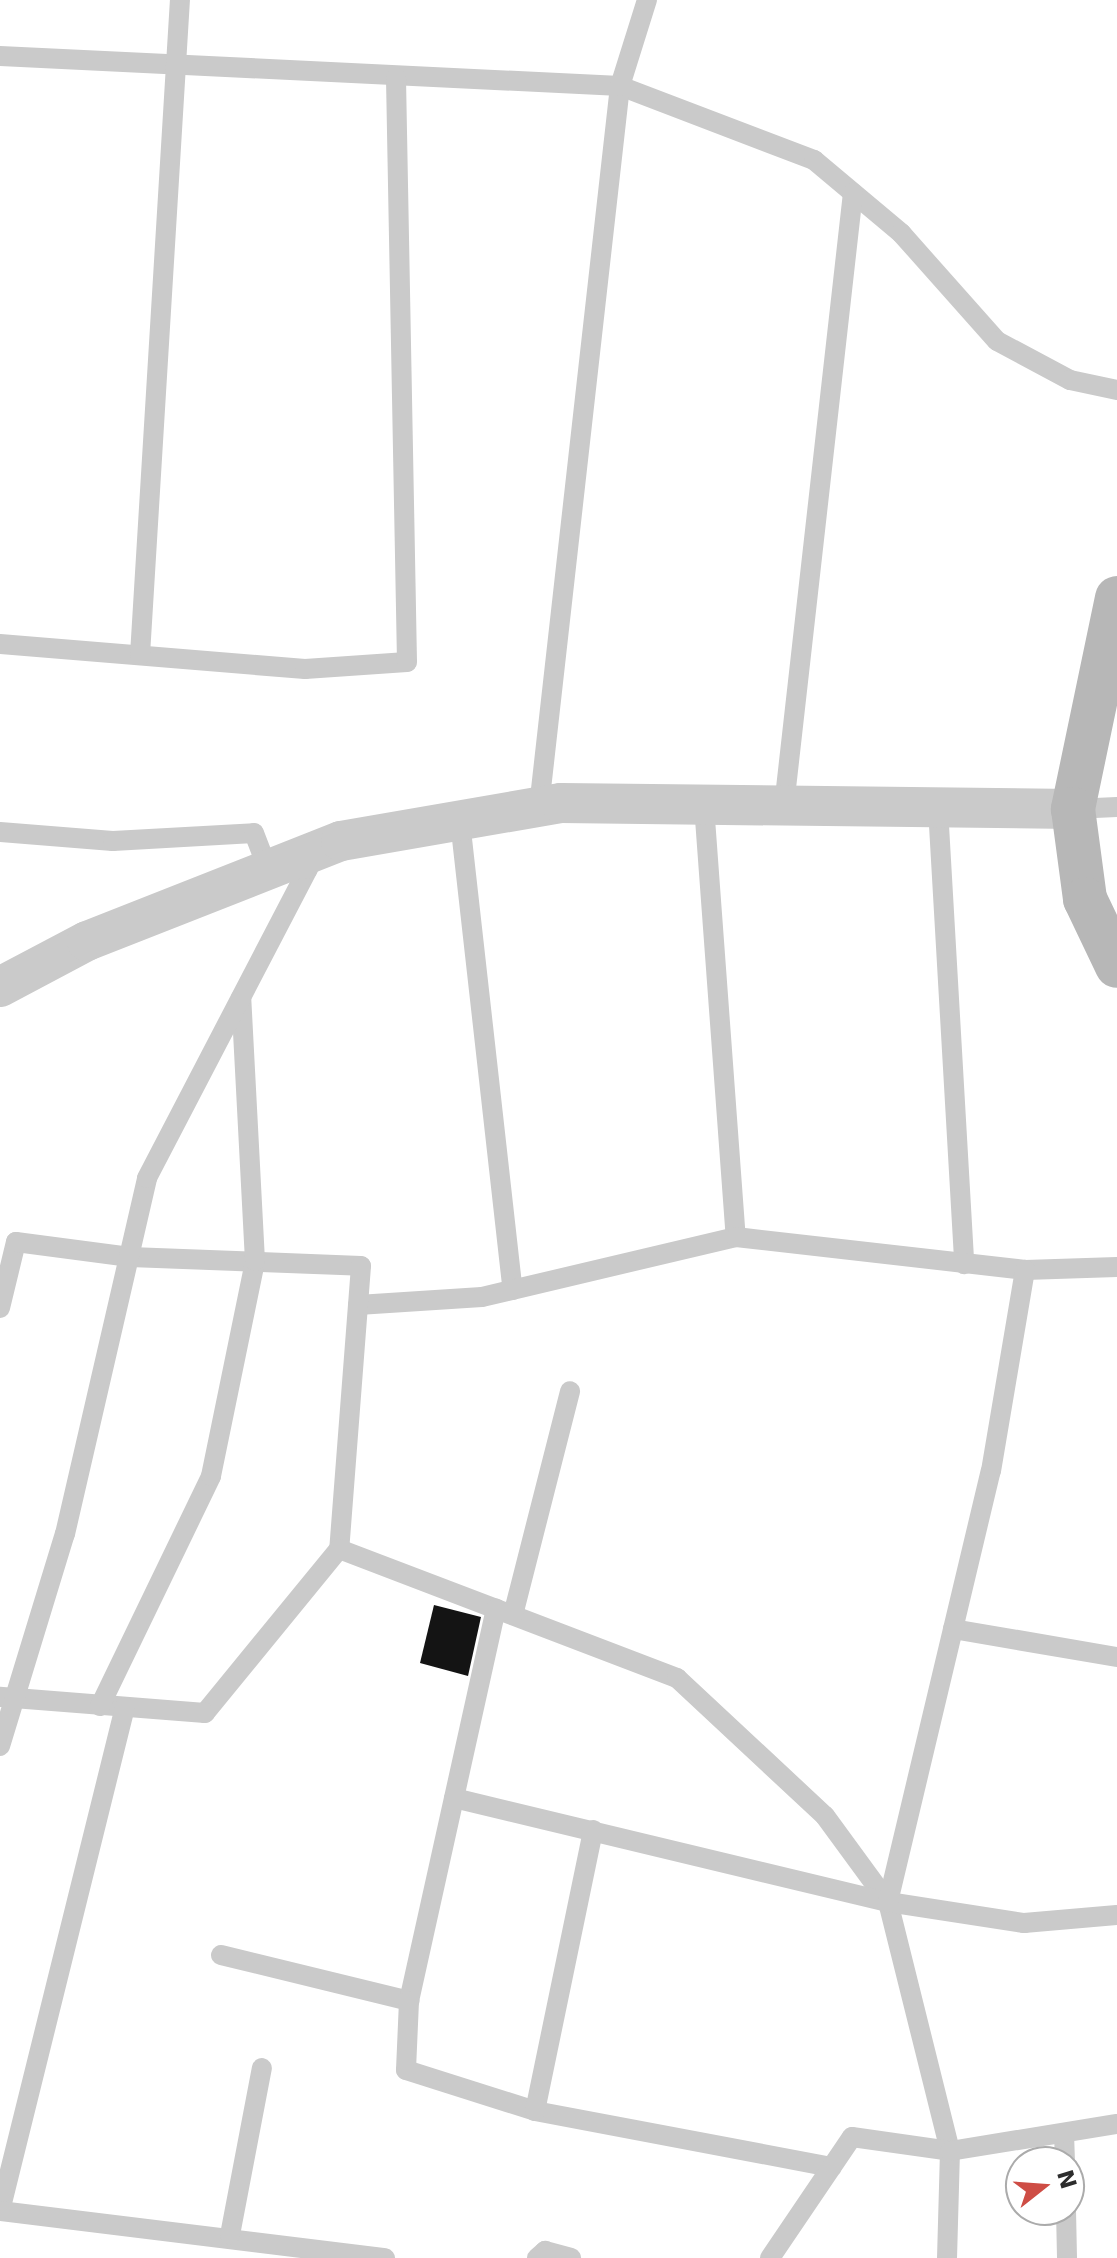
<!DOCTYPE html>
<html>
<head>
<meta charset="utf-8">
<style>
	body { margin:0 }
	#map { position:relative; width:1117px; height:2258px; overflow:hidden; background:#fff; font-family:"DejaVu Sans",sans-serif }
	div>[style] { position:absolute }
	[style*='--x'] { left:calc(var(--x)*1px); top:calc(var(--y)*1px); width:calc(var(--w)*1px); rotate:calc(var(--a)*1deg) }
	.building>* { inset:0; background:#141414 }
	.lane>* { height:20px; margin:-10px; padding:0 10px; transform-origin:10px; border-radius:10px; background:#cacaca }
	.street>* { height:40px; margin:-20px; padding:0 20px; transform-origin:20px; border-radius:20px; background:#cacaca }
	.secondary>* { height:44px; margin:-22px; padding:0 22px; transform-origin:22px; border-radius:22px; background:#b7b7b7 }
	span { translate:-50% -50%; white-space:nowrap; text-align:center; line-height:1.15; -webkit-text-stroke:8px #fff; paint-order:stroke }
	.north { position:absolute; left:1005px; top:2146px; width:80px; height:80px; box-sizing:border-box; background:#fff; border:2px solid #ababab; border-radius:50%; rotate:73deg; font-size:22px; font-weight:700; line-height:32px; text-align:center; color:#2d2d2d }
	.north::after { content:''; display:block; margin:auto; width:28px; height:36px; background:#ce4d45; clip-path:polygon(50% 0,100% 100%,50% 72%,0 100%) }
</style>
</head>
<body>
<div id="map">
	<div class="building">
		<i style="clip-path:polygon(434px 1605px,481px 1617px,468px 1676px,420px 1663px)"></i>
	</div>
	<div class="lane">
		<i style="--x:0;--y:56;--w:621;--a:2.77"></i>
		<i style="--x:620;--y:86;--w:208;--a:20.9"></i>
		<i style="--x:814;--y:160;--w:114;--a:40"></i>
		<i style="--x:901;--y:233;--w:144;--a:48.4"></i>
		<i style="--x:997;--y:341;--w:83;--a:28.1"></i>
		<i style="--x:1070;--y:380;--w:48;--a:12"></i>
		<i style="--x:0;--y:644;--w:306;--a:4.7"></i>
		<i style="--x:305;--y:669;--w:102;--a:-3.9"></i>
		<i style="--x:407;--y:662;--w:584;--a:-91.08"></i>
		<i style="--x:140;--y:655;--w:656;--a:-86.51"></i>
		<i style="--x:704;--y:805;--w:433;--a:85.8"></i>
		<i style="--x:784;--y:806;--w:617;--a:-83.58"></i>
		<i style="--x:539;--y:807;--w:726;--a:-83.59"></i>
		<i style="--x:620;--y:86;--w:90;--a:-72.6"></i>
		<i style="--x:938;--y:808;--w:457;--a:86.7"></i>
		<i style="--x:1073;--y:809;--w:44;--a:-2.6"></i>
		<i style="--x:460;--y:821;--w:472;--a:83.6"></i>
		<i style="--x:0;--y:832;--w:113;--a:4.6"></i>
		<i style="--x:113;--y:841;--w:141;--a:-3.2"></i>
		<i style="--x:254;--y:833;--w:40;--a:69"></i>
		<i style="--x:358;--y:1305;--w:124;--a:-3.7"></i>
		<i style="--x:482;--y:1297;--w:261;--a:-13.3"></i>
		<i style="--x:736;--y:1237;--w:291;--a:6.5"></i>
		<i style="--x:1025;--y:1270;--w:92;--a:-1.9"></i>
		<i style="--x:0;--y:1308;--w:68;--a:-76.4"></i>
		<i style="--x:16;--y:1242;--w:115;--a:7.5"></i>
		<i style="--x:130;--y:1257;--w:231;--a:2.2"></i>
		<i style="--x:361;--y:1266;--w:284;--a:94.4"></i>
		<i style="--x:339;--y:1549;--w:212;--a:129.3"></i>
		<i style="--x:205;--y:1713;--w:206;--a:-175.5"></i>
		<i style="--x:339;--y:1549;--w:362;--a:20.9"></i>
		<i style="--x:677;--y:1678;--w:202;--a:43"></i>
		<i style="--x:825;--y:1816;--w:107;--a:53.8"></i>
		<i style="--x:888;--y:1902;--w:257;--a:76"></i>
		<i style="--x:950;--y:2151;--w:107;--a:91.6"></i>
		<i style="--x:513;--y:1615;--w:231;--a:-75.7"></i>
		<i style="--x:953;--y:1629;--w:166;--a:9.7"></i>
		<i style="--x:100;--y:1706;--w:255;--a:-64.2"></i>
		<i style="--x:211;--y:1476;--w:219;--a:-78.4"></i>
		<i style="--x:255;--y:1261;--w:264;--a:-93"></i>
		<i style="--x:0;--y:1746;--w:222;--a:-73"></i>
		<i style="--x:65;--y:1534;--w:365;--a:-77"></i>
		<i style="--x:147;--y:1178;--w:348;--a:-62.5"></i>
		<i style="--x:308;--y:869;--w:15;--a:-94"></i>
		<i style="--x:454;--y:1798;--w:446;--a:13.5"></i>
		<i style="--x:888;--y:1902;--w:138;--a:8.8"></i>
		<i style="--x:1024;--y:1923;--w:93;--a:-4.9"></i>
		<i style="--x:888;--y:1902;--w:443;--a:-76.6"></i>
		<i style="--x:991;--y:1471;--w:204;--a:-80.4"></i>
		<i style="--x:221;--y:1955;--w:194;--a:13.7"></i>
		<i style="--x:409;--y:2001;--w:402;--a:-77.5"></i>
		<i style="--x:409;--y:2001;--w:69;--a:92.5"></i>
		<i style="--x:406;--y:2070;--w:135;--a:17.6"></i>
		<i style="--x:535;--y:2111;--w:302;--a:10.7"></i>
		<i style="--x:535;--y:2111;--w:287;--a:-78.3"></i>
		<i style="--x:1064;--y:2133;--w:29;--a:88"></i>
		<i style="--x:1066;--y:2210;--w:48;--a:88.8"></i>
		<i style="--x:0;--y:2211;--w:519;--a:-76.07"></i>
		<i style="--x:0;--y:2211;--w:388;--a:7"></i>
		<i style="--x:230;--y:2235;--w:170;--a:-79.2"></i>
		<i style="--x:537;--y:2258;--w:11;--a:-41"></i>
		<i style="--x:545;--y:2251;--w:27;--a:15"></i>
		<i style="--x:770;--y:2258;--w:146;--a:-55.9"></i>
		<i style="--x:852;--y:2137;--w:99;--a:8.1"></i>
		<i style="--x:950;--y:2151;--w:169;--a:-9.2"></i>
	</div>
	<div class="street">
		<i style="--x:0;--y:987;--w:98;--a:-27.9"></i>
		<i style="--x:87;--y:941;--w:273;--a:-21.5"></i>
		<i style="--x:341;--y:841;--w:223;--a:-9.8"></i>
		<i style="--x:561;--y:803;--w:512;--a:0.67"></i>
	</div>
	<div class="secondary">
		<i style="--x:1117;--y:598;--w:216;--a:101.8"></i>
		<i style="--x:1073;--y:809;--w:91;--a:82.4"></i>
		<i style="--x:1085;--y:899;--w:74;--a:64.5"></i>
	</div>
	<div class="north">N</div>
</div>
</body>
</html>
